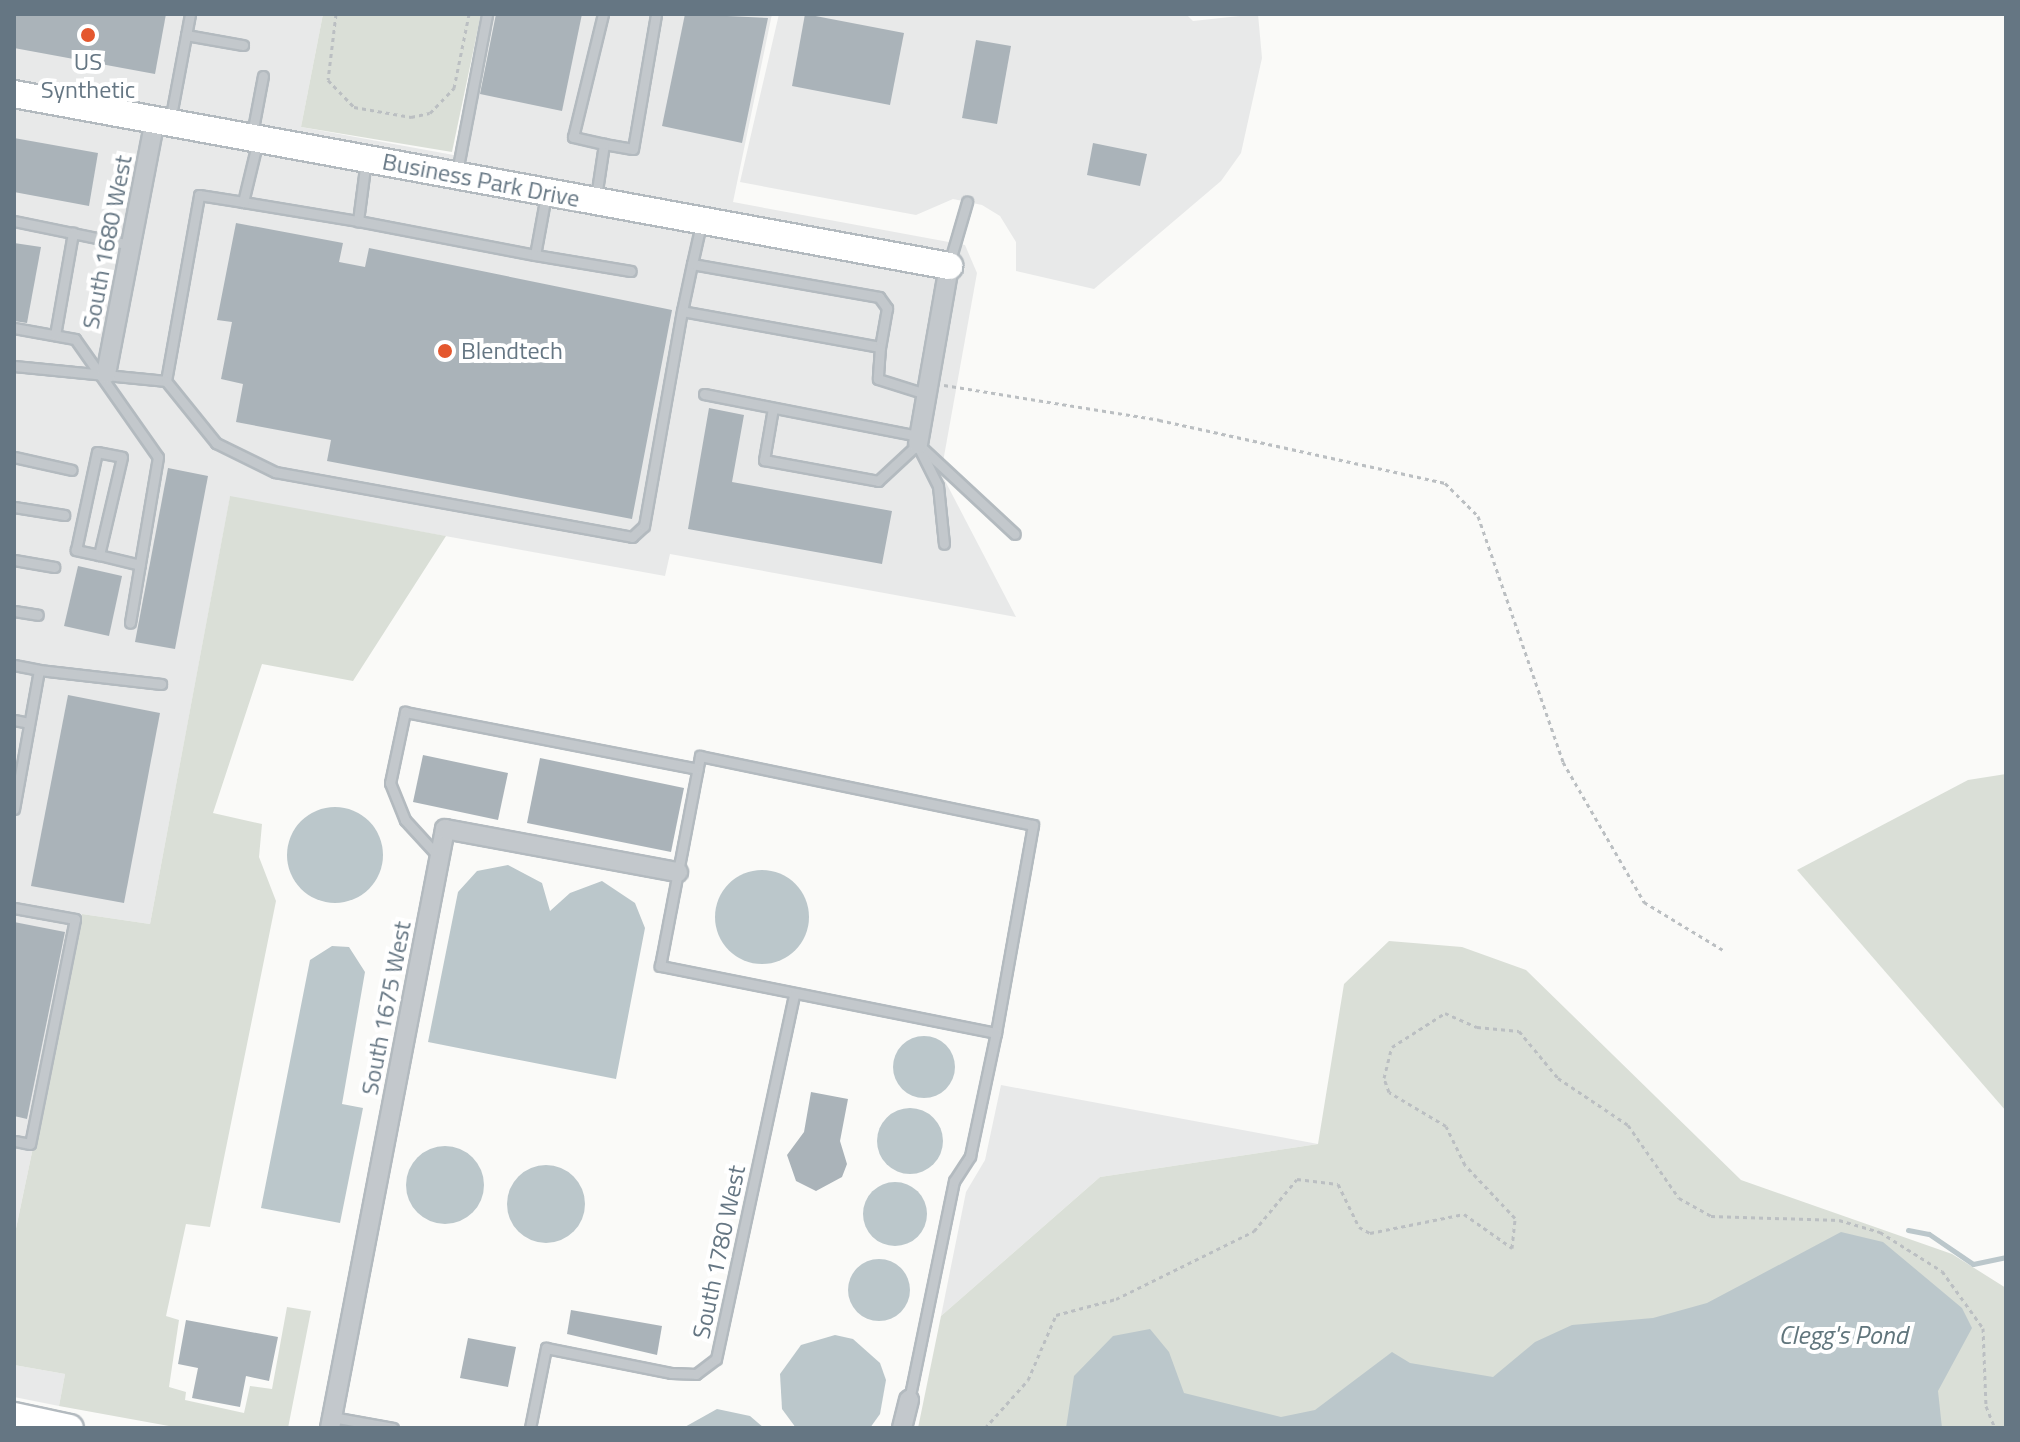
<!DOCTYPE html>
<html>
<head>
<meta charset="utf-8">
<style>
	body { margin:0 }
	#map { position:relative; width:2020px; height:1442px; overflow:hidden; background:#fafaf8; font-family:"Titillium Web",sans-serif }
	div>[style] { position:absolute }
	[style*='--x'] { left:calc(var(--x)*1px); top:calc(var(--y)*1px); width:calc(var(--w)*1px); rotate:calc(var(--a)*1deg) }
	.built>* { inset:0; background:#e8e9e9 }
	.green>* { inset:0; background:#dadfd7 }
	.water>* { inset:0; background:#bbc7cb }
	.round { border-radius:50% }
	.stream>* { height:5px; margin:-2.5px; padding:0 2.5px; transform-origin:2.5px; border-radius:2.5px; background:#bbc7cb }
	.building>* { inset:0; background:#aab3b9 }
	.path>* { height:3px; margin-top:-1.5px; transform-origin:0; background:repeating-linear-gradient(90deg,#bbbfc2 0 4px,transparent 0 8px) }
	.roads { filter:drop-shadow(2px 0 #b3babf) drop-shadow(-2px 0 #b3babf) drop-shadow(0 2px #b3babf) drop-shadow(0 -2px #b3babf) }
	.lane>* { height:9px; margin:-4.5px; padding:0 4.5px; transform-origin:4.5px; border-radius:4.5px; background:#c3c8cc }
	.street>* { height:18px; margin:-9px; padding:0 9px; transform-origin:9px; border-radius:9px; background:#c3c8cc }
	.secondary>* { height:26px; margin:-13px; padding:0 13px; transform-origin:13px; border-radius:13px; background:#fff }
	.dots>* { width:22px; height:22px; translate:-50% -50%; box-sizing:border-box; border:4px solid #fff; border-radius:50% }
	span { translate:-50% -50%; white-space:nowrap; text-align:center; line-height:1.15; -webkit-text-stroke:8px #fff; paint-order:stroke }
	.poi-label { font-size:24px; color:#657683 }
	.left { translate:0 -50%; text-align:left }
	.street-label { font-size:24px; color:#657683 }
	.water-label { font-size:26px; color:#60757c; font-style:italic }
	.frame { position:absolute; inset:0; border:16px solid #657683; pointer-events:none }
</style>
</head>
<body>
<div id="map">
	<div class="built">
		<i style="clip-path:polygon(14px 14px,323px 14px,301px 127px,459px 156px,487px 14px,772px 14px,733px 202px,965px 245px,977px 273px,941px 473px,1016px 617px,670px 554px,665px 576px,230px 497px,150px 924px,82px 914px,14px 1238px)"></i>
		<i style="clip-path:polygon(779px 14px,1186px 14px,1193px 21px,1258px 14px,1262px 58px,1241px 153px,1221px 181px,1094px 289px,1016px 271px,1016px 242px,1000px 216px,982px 205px,953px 199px,916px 215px,740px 182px)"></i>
		<i style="clip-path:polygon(1001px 1085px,1318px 1144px,1100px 1177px,941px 1316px,966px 1192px,985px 1160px)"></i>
		<i style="clip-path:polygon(14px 1365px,65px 1374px,59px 1406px,14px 1397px)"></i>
	</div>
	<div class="green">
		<i style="clip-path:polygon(323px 14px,481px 14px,452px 152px,301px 127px)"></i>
		<i style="clip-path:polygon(230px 496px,446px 536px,353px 681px,262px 664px,213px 813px,262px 824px,259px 857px,276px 901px,210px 1227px,186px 1224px,166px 1316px,179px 1320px,169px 1387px,186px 1392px,185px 1400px,244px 1413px,250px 1386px,272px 1389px,287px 1307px,311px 1311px,288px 1428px,180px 1428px,59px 1406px,65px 1374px,14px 1365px,14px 1238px,82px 914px,150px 924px)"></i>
		<i style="clip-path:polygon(2006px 774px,2006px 1111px,1797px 870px,1968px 780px)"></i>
		<i style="clip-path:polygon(1389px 941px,1462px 947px,1526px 970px,1741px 1180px,1952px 1254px,2006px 1288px,2006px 1428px,918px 1428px,941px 1316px,1100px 1177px,1318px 1144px,1344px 984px)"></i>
	</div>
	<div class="water">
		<i class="round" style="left:287px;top:807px;width:96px;height:96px"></i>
		<i style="clip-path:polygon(508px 865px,542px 883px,550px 911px,570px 893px,602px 881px,635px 903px,645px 928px,616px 1079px,428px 1042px,458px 892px,477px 871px)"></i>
		<i class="round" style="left:715px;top:870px;width:94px;height:94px"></i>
		<i style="clip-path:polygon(332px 946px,349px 947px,365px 972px,342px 1104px,363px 1108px,340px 1223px,261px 1208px,310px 960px)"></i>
		<i class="round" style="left:893px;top:1036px;width:62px;height:62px"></i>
		<i class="round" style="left:877px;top:1108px;width:66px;height:66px"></i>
		<i class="round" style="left:406px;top:1146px;width:78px;height:78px"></i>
		<i class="round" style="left:507px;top:1165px;width:78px;height:78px"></i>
		<i class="round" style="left:863px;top:1182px;width:64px;height:64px"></i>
		<i style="clip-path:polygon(1841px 1232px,1883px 1242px,1962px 1308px,1972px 1328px,1938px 1391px,1942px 1428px,1066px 1428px,1074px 1376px,1113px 1336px,1150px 1329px,1169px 1352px,1184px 1393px,1281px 1417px,1315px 1410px,1392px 1352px,1410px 1363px,1493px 1377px,1535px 1342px,1572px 1325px,1653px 1318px,1707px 1303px)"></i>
		<i class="round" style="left:848px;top:1259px;width:62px;height:62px"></i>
		<i style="clip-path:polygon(835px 1335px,853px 1339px,880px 1363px,886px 1380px,880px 1414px,870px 1428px,796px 1428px,782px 1409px,780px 1374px,801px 1345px)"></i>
		<i style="clip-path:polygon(717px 1409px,750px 1416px,764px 1428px,683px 1428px)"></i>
	</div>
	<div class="stream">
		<i style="--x:1908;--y:1230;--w:21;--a:11"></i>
		<i style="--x:1929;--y:1234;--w:53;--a:34.3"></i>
		<i style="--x:1973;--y:1264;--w:34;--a:-12"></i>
	</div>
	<div class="building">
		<i style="clip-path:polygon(14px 14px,166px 14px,155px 74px,14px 48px)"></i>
		<i style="clip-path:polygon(496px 14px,582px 14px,562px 111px,480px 94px)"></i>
		<i style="clip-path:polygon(685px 14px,768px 18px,742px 143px,662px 126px)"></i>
		<i style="clip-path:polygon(805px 14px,904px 33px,890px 105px,792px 86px)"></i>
		<i style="clip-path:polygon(976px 40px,1011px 46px,997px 124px,962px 118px)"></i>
		<i style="clip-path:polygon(14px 138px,98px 153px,89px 206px,14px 192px)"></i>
		<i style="clip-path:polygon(1093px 143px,1147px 154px,1140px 186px,1087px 175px)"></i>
		<i style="clip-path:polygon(236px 223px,343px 243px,339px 262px,365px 267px,369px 248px,672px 310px,632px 519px,327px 461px,331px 440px,236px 422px,243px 384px,221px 379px,232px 322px,217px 320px)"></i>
		<i style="clip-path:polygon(14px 243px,41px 247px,27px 323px,14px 321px)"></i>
		<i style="clip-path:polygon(709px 408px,744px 415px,732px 482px,892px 511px,882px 564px,688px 529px)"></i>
		<i style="clip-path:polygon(168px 468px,208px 476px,175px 649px,135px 642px)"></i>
		<i style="clip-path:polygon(78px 566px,122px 576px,109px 636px,64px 626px)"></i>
		<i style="clip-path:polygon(68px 695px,160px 713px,124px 903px,31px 886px)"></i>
		<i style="clip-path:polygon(423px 755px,508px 773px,498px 820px,413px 802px)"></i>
		<i style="clip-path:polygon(540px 758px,684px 788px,671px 852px,527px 823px)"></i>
		<i style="clip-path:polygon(14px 922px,65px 932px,27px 1119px,14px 1116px)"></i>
		<i style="clip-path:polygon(811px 1092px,848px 1099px,840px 1141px,847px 1164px,842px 1177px,816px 1191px,796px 1181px,787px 1155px,804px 1132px)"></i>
		<i style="clip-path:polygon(571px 1310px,662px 1326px,657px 1355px,567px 1334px)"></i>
		<i style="clip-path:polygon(186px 1320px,278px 1337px,269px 1381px,246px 1376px,240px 1407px,192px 1398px,198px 1368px,178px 1364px)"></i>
		<i style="clip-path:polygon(468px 1338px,516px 1347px,508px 1387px,460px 1378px)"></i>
	</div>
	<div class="path">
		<i style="--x:336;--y:14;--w:66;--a:96.9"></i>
		<i style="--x:328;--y:80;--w:37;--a:46"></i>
		<i style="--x:354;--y:107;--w:58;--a:10"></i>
		<i style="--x:411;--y:117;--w:19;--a:-12"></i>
		<i style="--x:430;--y:113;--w:35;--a:-46"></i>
		<i style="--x:454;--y:88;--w:76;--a:-78.5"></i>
		<i style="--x:944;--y:385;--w:218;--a:9.2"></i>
		<i style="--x:1159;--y:420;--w:293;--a:12.4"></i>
		<i style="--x:1445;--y:483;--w:47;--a:45"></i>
		<i style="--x:1478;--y:516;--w:260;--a:70.9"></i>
		<i style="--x:1563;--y:762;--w:162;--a:59.9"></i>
		<i style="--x:1644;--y:902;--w:92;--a:31.3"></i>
		<i style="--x:985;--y:1428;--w:64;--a:-48.1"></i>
		<i style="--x:1028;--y:1380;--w:71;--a:-66.7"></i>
		<i style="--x:1056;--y:1315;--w:62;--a:-14.9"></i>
		<i style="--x:1116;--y:1299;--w:154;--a:-26.2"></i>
		<i style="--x:1254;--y:1231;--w:67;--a:-50.4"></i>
		<i style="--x:1297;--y:1179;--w:41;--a:7"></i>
		<i style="--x:1338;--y:1184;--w:48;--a:64"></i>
		<i style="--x:1359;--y:1227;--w:13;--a:29"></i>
		<i style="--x:1370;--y:1233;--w:96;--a:-11.4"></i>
		<i style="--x:1464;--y:1214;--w:59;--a:35.3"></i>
		<i style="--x:1512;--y:1248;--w:30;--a:-84"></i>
		<i style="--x:1515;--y:1218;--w:73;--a:-133.3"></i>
		<i style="--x:1465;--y:1165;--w:43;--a:-116"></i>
		<i style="--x:1446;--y:1126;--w:66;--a:-149.2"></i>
		<i style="--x:1389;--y:1092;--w:15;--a:-110"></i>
		<i style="--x:1384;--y:1078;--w:32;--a:-76"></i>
		<i style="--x:1392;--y:1047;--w:63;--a:-32.7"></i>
		<i style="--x:1445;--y:1013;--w:35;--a:24"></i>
		<i style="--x:1477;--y:1027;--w:42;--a:5.4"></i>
		<i style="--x:1519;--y:1031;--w:61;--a:50.3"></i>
		<i style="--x:1558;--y:1078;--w:84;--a:33.9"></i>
		<i style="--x:1628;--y:1125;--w:89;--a:55.1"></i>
		<i style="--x:1679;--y:1198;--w:37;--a:29"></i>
		<i style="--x:1711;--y:1216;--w:128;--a:1.8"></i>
		<i style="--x:1839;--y:1220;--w:43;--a:16.3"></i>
		<i style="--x:1880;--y:1232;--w:73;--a:32.2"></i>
		<i style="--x:1942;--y:1271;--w:70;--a:54.3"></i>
		<i style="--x:1983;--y:1328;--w:78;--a:87.8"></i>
		<i style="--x:1986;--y:1406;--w:24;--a:68"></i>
	</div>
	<div class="roads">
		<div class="lane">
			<i style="--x:186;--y:35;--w:58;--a:10"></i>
			<i style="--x:170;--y:121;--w:109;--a:-79.4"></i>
			<i style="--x:252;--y:134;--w:59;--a:-79.3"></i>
			<i style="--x:258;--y:140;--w:64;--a:103.6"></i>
			<i style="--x:243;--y:202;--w:117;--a:9.4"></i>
			<i style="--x:604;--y:144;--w:29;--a:10"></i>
			<i style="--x:633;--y:149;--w:137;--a:-80.3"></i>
			<i style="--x:366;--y:160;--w:62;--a:97.5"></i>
			<i style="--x:358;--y:221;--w:180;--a:10.9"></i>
			<i style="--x:457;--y:172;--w:161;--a:-79.2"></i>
			<i style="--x:546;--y:195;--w:61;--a:100.4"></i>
			<i style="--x:535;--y:255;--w:97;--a:9.5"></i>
			<i style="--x:596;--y:197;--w:54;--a:-81.4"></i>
			<i style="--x:604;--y:144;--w:32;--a:-167"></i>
			<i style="--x:573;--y:137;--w:127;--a:-76.3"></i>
			<i style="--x:14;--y:221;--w:119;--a:11.6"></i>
			<i style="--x:692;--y:264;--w:190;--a:10"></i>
			<i style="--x:879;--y:297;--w:14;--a:54"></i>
			<i style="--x:887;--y:308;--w:40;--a:100"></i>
			<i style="--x:880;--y:347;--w:201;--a:-169.7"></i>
			<i style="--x:682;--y:311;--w:48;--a:-78"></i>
			<i style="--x:692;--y:264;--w:41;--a:-77.3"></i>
			<i style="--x:949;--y:264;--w:65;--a:-73.8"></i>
			<i style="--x:14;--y:328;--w:62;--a:10.2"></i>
			<i style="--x:75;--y:339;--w:144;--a:54.9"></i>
			<i style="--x:158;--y:457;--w:168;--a:99.6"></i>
			<i style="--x:55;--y:335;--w:104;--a:-80"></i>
			<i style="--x:880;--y:347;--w:32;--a:94"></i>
			<i style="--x:878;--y:379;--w:50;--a:17.4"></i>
			<i style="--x:14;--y:366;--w:153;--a:5.6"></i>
			<i style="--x:166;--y:381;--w:189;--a:-79.9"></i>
			<i style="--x:199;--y:195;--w:45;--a:9"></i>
			<i style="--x:166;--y:381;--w:80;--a:51.1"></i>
			<i style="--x:216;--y:443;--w:66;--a:26.2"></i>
			<i style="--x:275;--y:472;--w:363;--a:10.3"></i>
			<i style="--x:632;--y:537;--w:16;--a:-43"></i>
			<i style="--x:644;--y:526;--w:218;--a:-80"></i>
			<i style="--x:704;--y:394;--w:219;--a:11.1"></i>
			<i style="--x:773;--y:408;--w:53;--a:99.8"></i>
			<i style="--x:764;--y:460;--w:116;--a:10.4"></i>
			<i style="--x:878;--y:481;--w:54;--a:-42.8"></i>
			<i style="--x:918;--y:444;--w:132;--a:42.9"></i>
			<i style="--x:919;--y:448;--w:42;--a:63.4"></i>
			<i style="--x:938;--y:486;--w:58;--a:84.1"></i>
			<i style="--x:14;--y:457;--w:59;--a:12.6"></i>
			<i style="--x:14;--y:507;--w:51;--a:9.1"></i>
			<i style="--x:99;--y:555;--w:24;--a:-168"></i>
			<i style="--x:76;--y:550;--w:100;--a:-77.9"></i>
			<i style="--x:97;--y:452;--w:25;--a:11"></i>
			<i style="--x:122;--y:457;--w:101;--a:103.2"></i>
			<i style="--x:99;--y:555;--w:42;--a:13.7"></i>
			<i style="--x:14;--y:560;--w:41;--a:9.9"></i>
			<i style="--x:14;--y:611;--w:24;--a:9"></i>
			<i style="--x:14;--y:665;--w:25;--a:11"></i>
			<i style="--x:14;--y:720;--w:15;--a:11"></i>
			<i style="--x:700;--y:756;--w:340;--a:11.7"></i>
			<i style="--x:1033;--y:825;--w:211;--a:100.1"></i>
			<i style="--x:996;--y:1033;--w:343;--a:-168.7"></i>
			<i style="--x:660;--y:966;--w:214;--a:-79.2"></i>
			<i style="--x:14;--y:809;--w:141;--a:-79.8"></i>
			<i style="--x:39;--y:670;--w:123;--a:6.5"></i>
			<i style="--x:438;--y:856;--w:49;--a:-132.5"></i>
			<i style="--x:405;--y:820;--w:40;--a:-112"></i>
			<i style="--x:390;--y:783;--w:73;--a:-78.1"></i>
			<i style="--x:405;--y:712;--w:298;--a:11"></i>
			<i style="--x:14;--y:908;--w:62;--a:10.2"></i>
			<i style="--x:75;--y:919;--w:229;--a:101.3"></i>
			<i style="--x:30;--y:1144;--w:16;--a:-169"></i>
			<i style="--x:909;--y:1400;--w:224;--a:-78.4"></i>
			<i style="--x:954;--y:1181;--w:30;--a:-57"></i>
			<i style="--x:970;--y:1156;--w:126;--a:-78.1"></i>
			<i style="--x:332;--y:1417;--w:62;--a:10.2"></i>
			<i style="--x:530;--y:1428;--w:82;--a:-78.7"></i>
			<i style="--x:546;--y:1348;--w:127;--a:11.3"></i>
			<i style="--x:671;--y:1373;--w:25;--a:2"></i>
			<i style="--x:696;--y:1374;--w:25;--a:-37"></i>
			<i style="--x:716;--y:1359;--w:373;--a:-77.9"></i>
		</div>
		<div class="street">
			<i style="--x:106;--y:374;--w:259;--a:-79.1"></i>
			<i style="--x:918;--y:444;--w:181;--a:-80.1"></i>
			<i style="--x:330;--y:1428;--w:610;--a:-79.13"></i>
			<i style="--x:445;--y:829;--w:237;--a:10.5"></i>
			<i style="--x:902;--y:1428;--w:29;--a:-76"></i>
		</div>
		<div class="secondary">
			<i style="--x:14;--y:94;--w:951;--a:10.42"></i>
			<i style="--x:14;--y:1416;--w:57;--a:12.1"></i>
		</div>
	</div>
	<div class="dots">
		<i style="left:88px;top:35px;background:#e4572e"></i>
		<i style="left:445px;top:351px;background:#e4572e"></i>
	</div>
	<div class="poi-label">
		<span style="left:88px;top:76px">US<br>Synthetic</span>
		<span class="left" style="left:461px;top:351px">Blendtech</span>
	</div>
	<div class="street-label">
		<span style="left:481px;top:180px;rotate:11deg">Business Park Drive</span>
		<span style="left:107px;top:242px;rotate:-79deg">South 1680 West</span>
		<span style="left:386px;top:1008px;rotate:-79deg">South 1675 West</span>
		<span style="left:719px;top:1252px;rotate:-78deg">South 1780 West</span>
	</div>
	<div class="water-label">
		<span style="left:1843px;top:1335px">Clegg's Pond</span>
	</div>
	<div class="frame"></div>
</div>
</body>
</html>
